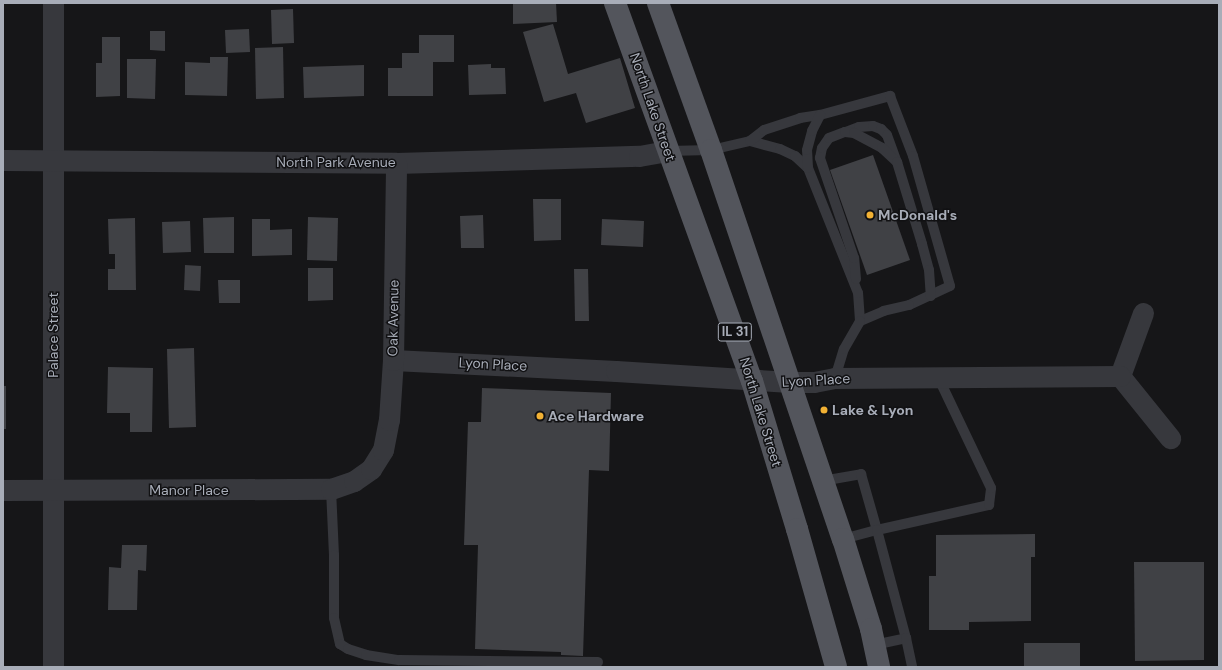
<!DOCTYPE html>
<html>
<head>
<meta charset="utf-8">
<style>
	body { margin:0 }
	#map { position:relative; width:1222px; height:670px; overflow:hidden; background:#161618; font-family:"DM Sans",sans-serif }
	div>[style] { position:absolute }
	[style*='--x'] { left:calc(var(--x)*1px); top:calc(var(--y)*1px); width:calc(var(--w)*1px); rotate:calc(var(--a)*1deg) }
	.building>* { inset:0; background:#404145 }
	.service>* { height:10px; margin:-5px; padding:0 5px; transform-origin:5px; border-radius:5px; background:#37383d }
	.minor>* { height:21px; margin:-10.5px; padding:0 10.5px; transform-origin:10.5px; border-radius:10.5px; background:#37383d }
	.primary>* { height:22px; margin:-11px; padding:0 11px; transform-origin:11px; border-radius:11px; background:#53555c }
	.dots>* { width:11px; height:11px; translate:-50% -50%; box-sizing:border-box; border:2px solid #111113; border-radius:50% }
	span { translate:-50% -50%; white-space:nowrap; text-align:center; line-height:1.15; -webkit-text-stroke:3px #111113; paint-order:stroke }
	.shield-label span { padding:1px 3px; background:#111113; border:1px solid; border-radius:3px; -webkit-text-stroke-width:0 }
	.shield-label { font-size:13px; color:#a8adb8; font-weight:700 }
	.street-label { font-size:14px; color:#a8adb8 }
	.poi-label { font-size:14px; color:#a8adb8; font-weight:700 }
	.left { translate:0 -50%; text-align:left }
	.frame { position:absolute; inset:0; border:4px solid #a8adb8; pointer-events:none }
</style>
</head>
<body>
<div id="map">
	<div class="building">
		<i style="clip-path:polygon(513px 3px,556px 3px,557px 22px,513px 24px)"></i>
		<i style="clip-path:polygon(293px 9px,294px 43px,272px 44px,271px 10px)"></i>
		<i style="clip-path:polygon(553px 24px,568px 74px,620px 58px,635px 108px,586px 123px,576px 93px,544px 102px,523px 32px)"></i>
		<i style="clip-path:polygon(249px 29px,250px 52px,226px 53px,225px 30px)"></i>
		<i style="clip-path:polygon(150px 31px,165px 31px,165px 51px,150px 50px)"></i>
		<i style="clip-path:polygon(419px 35px,454px 35px,454px 62px,433px 62px,433px 96px,388px 96px,388px 68px,402px 68px,402px 53px,419px 53px)"></i>
		<i style="clip-path:polygon(102px 37px,120px 37px,120px 96px,96px 97px,96px 63px,102px 63px)"></i>
		<i style="clip-path:polygon(283px 47px,284px 98px,256px 99px,255px 48px)"></i>
		<i style="clip-path:polygon(210px 57px,228px 57px,227px 96px,185px 95px,185px 62px,210px 63px)"></i>
		<i style="clip-path:polygon(127px 59px,156px 59px,155px 99px,127px 98px)"></i>
		<i style="clip-path:polygon(491px 64px,491px 68px,505px 68px,506px 94px,469px 95px,468px 65px)"></i>
		<i style="clip-path:polygon(364px 65px,364px 96px,304px 98px,303px 67px)"></i>
		<i style="clip-path:polygon(873px 155px,910px 260px,867px 275px,830px 170px)"></i>
		<i style="clip-path:polygon(533px 199px,561px 199px,561px 240px,534px 241px)"></i>
		<i style="clip-path:polygon(483px 215px,484px 248px,461px 248px,460px 216px)"></i>
		<i style="clip-path:polygon(234px 217px,234px 253px,204px 253px,203px 218px)"></i>
		<i style="clip-path:polygon(308px 217px,338px 218px,337px 261px,307px 260px)"></i>
		<i style="clip-path:polygon(135px 218px,136px 290px,108px 290px,108px 269px,115px 269px,115px 254px,109px 254px,108px 219px)"></i>
		<i style="clip-path:polygon(252px 219px,270px 219px,270px 230px,292px 229px,292px 255px,252px 256px)"></i>
		<i style="clip-path:polygon(602px 219px,644px 221px,643px 247px,601px 245px)"></i>
		<i style="clip-path:polygon(190px 221px,191px 252px,163px 253px,162px 222px)"></i>
		<i style="clip-path:polygon(185px 265px,201px 266px,200px 291px,184px 290px)"></i>
		<i style="clip-path:polygon(308px 268px,333px 268px,333px 300px,308px 301px)"></i>
		<i style="clip-path:polygon(574px 269px,588px 269px,589px 321px,575px 321px)"></i>
		<i style="clip-path:polygon(218px 280px,240px 280px,240px 303px,219px 303px)"></i>
		<i style="clip-path:polygon(194px 348px,196px 427px,169px 428px,167px 349px)"></i>
		<i style="clip-path:polygon(108px 367px,153px 368px,152px 432px,130px 432px,130px 413px,107px 413px)"></i>
		<i style="clip-path:polygon(3px 386px,6px 386px,6px 429px,3px 429px)"></i>
		<i style="clip-path:polygon(482px 388px,611px 393px,609px 471px,589px 470px,583px 656px,561px 655px,561px 652px,475px 649px,478px 545px,464px 545px,468px 422px,481px 422px)"></i>
		<i style="clip-path:polygon(1035px 534px,1035px 557px,1031px 557px,1031px 621px,969px 622px,969px 630px,929px 630px,929px 576px,936px 576px,936px 535px)"></i>
		<i style="clip-path:polygon(122px 545px,147px 545px,146px 571px,138px 570px,137px 610px,108px 610px,109px 567px,121px 568px)"></i>
		<i style="clip-path:polygon(1134px 562px,1204px 562px,1204px 660px,1135px 661px)"></i>
		<i style="clip-path:polygon(1024px 643px,1080px 643px,1080px 667px,1024px 667px)"></i>
	</div>
	<div class="service">
		<i style="--x:846;--y:132;--w:14;--a:-21"></i>
		<i style="--x:859;--y:127;--w:14;--a:-4"></i>
		<i style="--x:873;--y:126;--w:9;--a:21"></i>
		<i style="--x:881;--y:129;--w:8;--a:45"></i>
		<i style="--x:887;--y:135;--w:27;--a:70"></i>
		<i style="--x:750;--y:141;--w:31;--a:15"></i>
		<i style="--x:780;--y:149;--w:17;--a:25"></i>
		<i style="--x:795;--y:156;--w:18;--a:43"></i>
		<i style="--x:668;--y:151;--w:43;--a:-1.3"></i>
		<i style="--x:711;--y:150;--w:40;--a:-13"></i>
		<i style="--x:750;--y:141;--w:18;--a:-38"></i>
		<i style="--x:764;--y:130;--w:38;--a:-18"></i>
		<i style="--x:800;--y:118;--w:20;--a:-9"></i>
		<i style="--x:820;--y:115;--w:73;--a:-15.2"></i>
		<i style="--x:890;--y:96;--w:64;--a:69"></i>
		<i style="--x:913;--y:156;--w:135;--a:74.1"></i>
		<i style="--x:950;--y:286;--w:45;--a:155.1"></i>
		<i style="--x:909;--y:305;--w:26;--a:167"></i>
		<i style="--x:884;--y:311;--w:26;--a:157"></i>
		<i style="--x:860;--y:321;--w:28;--a:-94"></i>
		<i style="--x:858;--y:293;--w:135;--a:-111.8"></i>
		<i style="--x:808;--y:168;--w:18;--a:-93"></i>
		<i style="--x:807;--y:150;--w:20;--a:-75"></i>
		<i style="--x:812;--y:131;--w:18;--a:-63"></i>
		<i style="--x:856;--y:279;--w:21;--a:-95"></i>
		<i style="--x:854;--y:258;--w:106;--a:-108.8"></i>
		<i style="--x:820;--y:158;--w:10;--a:-79"></i>
		<i style="--x:822;--y:148;--w:12;--a:-55"></i>
		<i style="--x:829;--y:138;--w:17;--a:-21"></i>
		<i style="--x:845;--y:132;--w:9;--a:6"></i>
		<i style="--x:854;--y:133;--w:32;--a:28"></i>
		<i style="--x:882;--y:148;--w:21;--a:43"></i>
		<i style="--x:897;--y:162;--w:86;--a:73"></i>
		<i style="--x:922;--y:244;--w:27;--a:75"></i>
		<i style="--x:929;--y:270;--w:26;--a:86"></i>
		<i style="--x:835;--y:378;--w:30;--a:-73"></i>
		<i style="--x:844;--y:349;--w:32;--a:-60"></i>
		<i style="--x:822;--y:481;--w:40;--a:-10"></i>
		<i style="--x:861;--y:474;--w:58;--a:74.1"></i>
		<i style="--x:877;--y:530;--w:115;--a:-12.6"></i>
		<i style="--x:989;--y:505;--w:17;--a:-83"></i>
		<i style="--x:991;--y:488;--w:123;--a:-115.5"></i>
		<i style="--x:331;--y:489;--w:66;--a:87.4"></i>
		<i style="--x:334;--y:555;--w:63;--a:90"></i>
		<i style="--x:334;--y:618;--w:27;--a:77"></i>
		<i style="--x:340;--y:644;--w:9;--a:32"></i>
		<i style="--x:348;--y:649;--w:19;--a:18"></i>
		<i style="--x:366;--y:655;--w:33;--a:9"></i>
		<i style="--x:399;--y:660;--w:199;--a:0.6"></i>
		<i style="--x:843;--y:539;--w:35;--a:-15"></i>
		<i style="--x:877;--y:530;--w:112;--a:75"></i>
		<i style="--x:874;--y:645;--w:33;--a:-12"></i>
		<i style="--x:906;--y:638;--w:30;--a:78"></i>
	</div>
	<div class="minor">
		<i style="--x:53;--y:3;--w:664;--a:90"></i>
		<i style="--x:3;--y:160;--w:393;--a:0.4"></i>
		<i style="--x:396;--y:163;--w:243;--a:-1.7"></i>
		<i style="--x:639;--y:156;--w:29;--a:-10"></i>
		<i style="--x:1143;--y:313;--w:67;--a:110.1"></i>
		<i style="--x:1120;--y:376;--w:80;--a:51.1"></i>
		<i style="--x:393;--y:360;--w:223;--a:2.8"></i>
		<i style="--x:616;--y:371;--w:174;--a:3.6"></i>
		<i style="--x:790;--y:382;--w:24;--a:0"></i>
		<i style="--x:814;--y:382;--w:21;--a:-11"></i>
		<i style="--x:835;--y:378;--w:285;--a:-0.4"></i>
		<i style="--x:3;--y:490;--w:328;--a:-0.2"></i>
		<i style="--x:331;--y:489;--w:24;--a:-19"></i>
		<i style="--x:354;--y:481;--w:21;--a:-35"></i>
		<i style="--x:371;--y:469;--w:22;--a:-58"></i>
		<i style="--x:383;--y:450;--w:31;--a:-79"></i>
		<i style="--x:389;--y:420;--w:60;--a:-86.2"></i>
		<i style="--x:393;--y:360;--w:197;--a:-89.1"></i>
	</div>
	<div class="primary">
		<i style="--x:615;--y:3;--w:402;--a:70.1"></i>
		<i style="--x:752;--y:381;--w:155;--a:73.1"></i>
		<i style="--x:797;--y:529;--w:143;--a:74.2"></i>
		<i style="--x:658;--y:3;--w:156;--a:70.2"></i>
		<i style="--x:711;--y:150;--w:411;--a:71.3"></i>
		<i style="--x:843;--y:539;--w:94;--a:72.7"></i>
		<i style="--x:871;--y:629;--w:39;--a:78"></i>
	</div>
	<div class="dots">
		<i style="left:870px;top:215px;background:#f2b134"></i>
		<i style="left:824px;top:410px;background:#f2b134"></i>
		<i style="left:540px;top:416px;background:#f2b134"></i>
	</div>
	<div class="shield-label">
		<span style="left:735px;top:332px">IL 31</span>
	</div>
	<div class="street-label">
		<span style="left:653px;top:107px;rotate:71deg">North Lake Street</span>
		<span style="left:336px;top:162px">North Park Avenue</span>
		<span style="left:393px;top:318px;rotate:-89deg">Oak Avenue</span>
		<span style="left:53px;top:335px;rotate:-90deg">Palace Street</span>
		<span style="left:493px;top:364px;rotate:3deg">Lyon Place</span>
		<span style="left:816px;top:380px;rotate:-3deg">Lyon Place</span>
		<span style="left:761px;top:412px;rotate:73deg">North Lake Street</span>
		<span style="left:189px;top:490px">Manor Place</span>
	</div>
	<div class="poi-label">
		<span class="left" style="left:878px;top:215px">McDonald's</span>
		<span class="left" style="left:832px;top:410px">Lake &amp; Lyon</span>
		<span class="left" style="left:548px;top:416px">Ace Hardware</span>
	</div>
	<div class="frame"></div>
</div>
</body>
</html>
